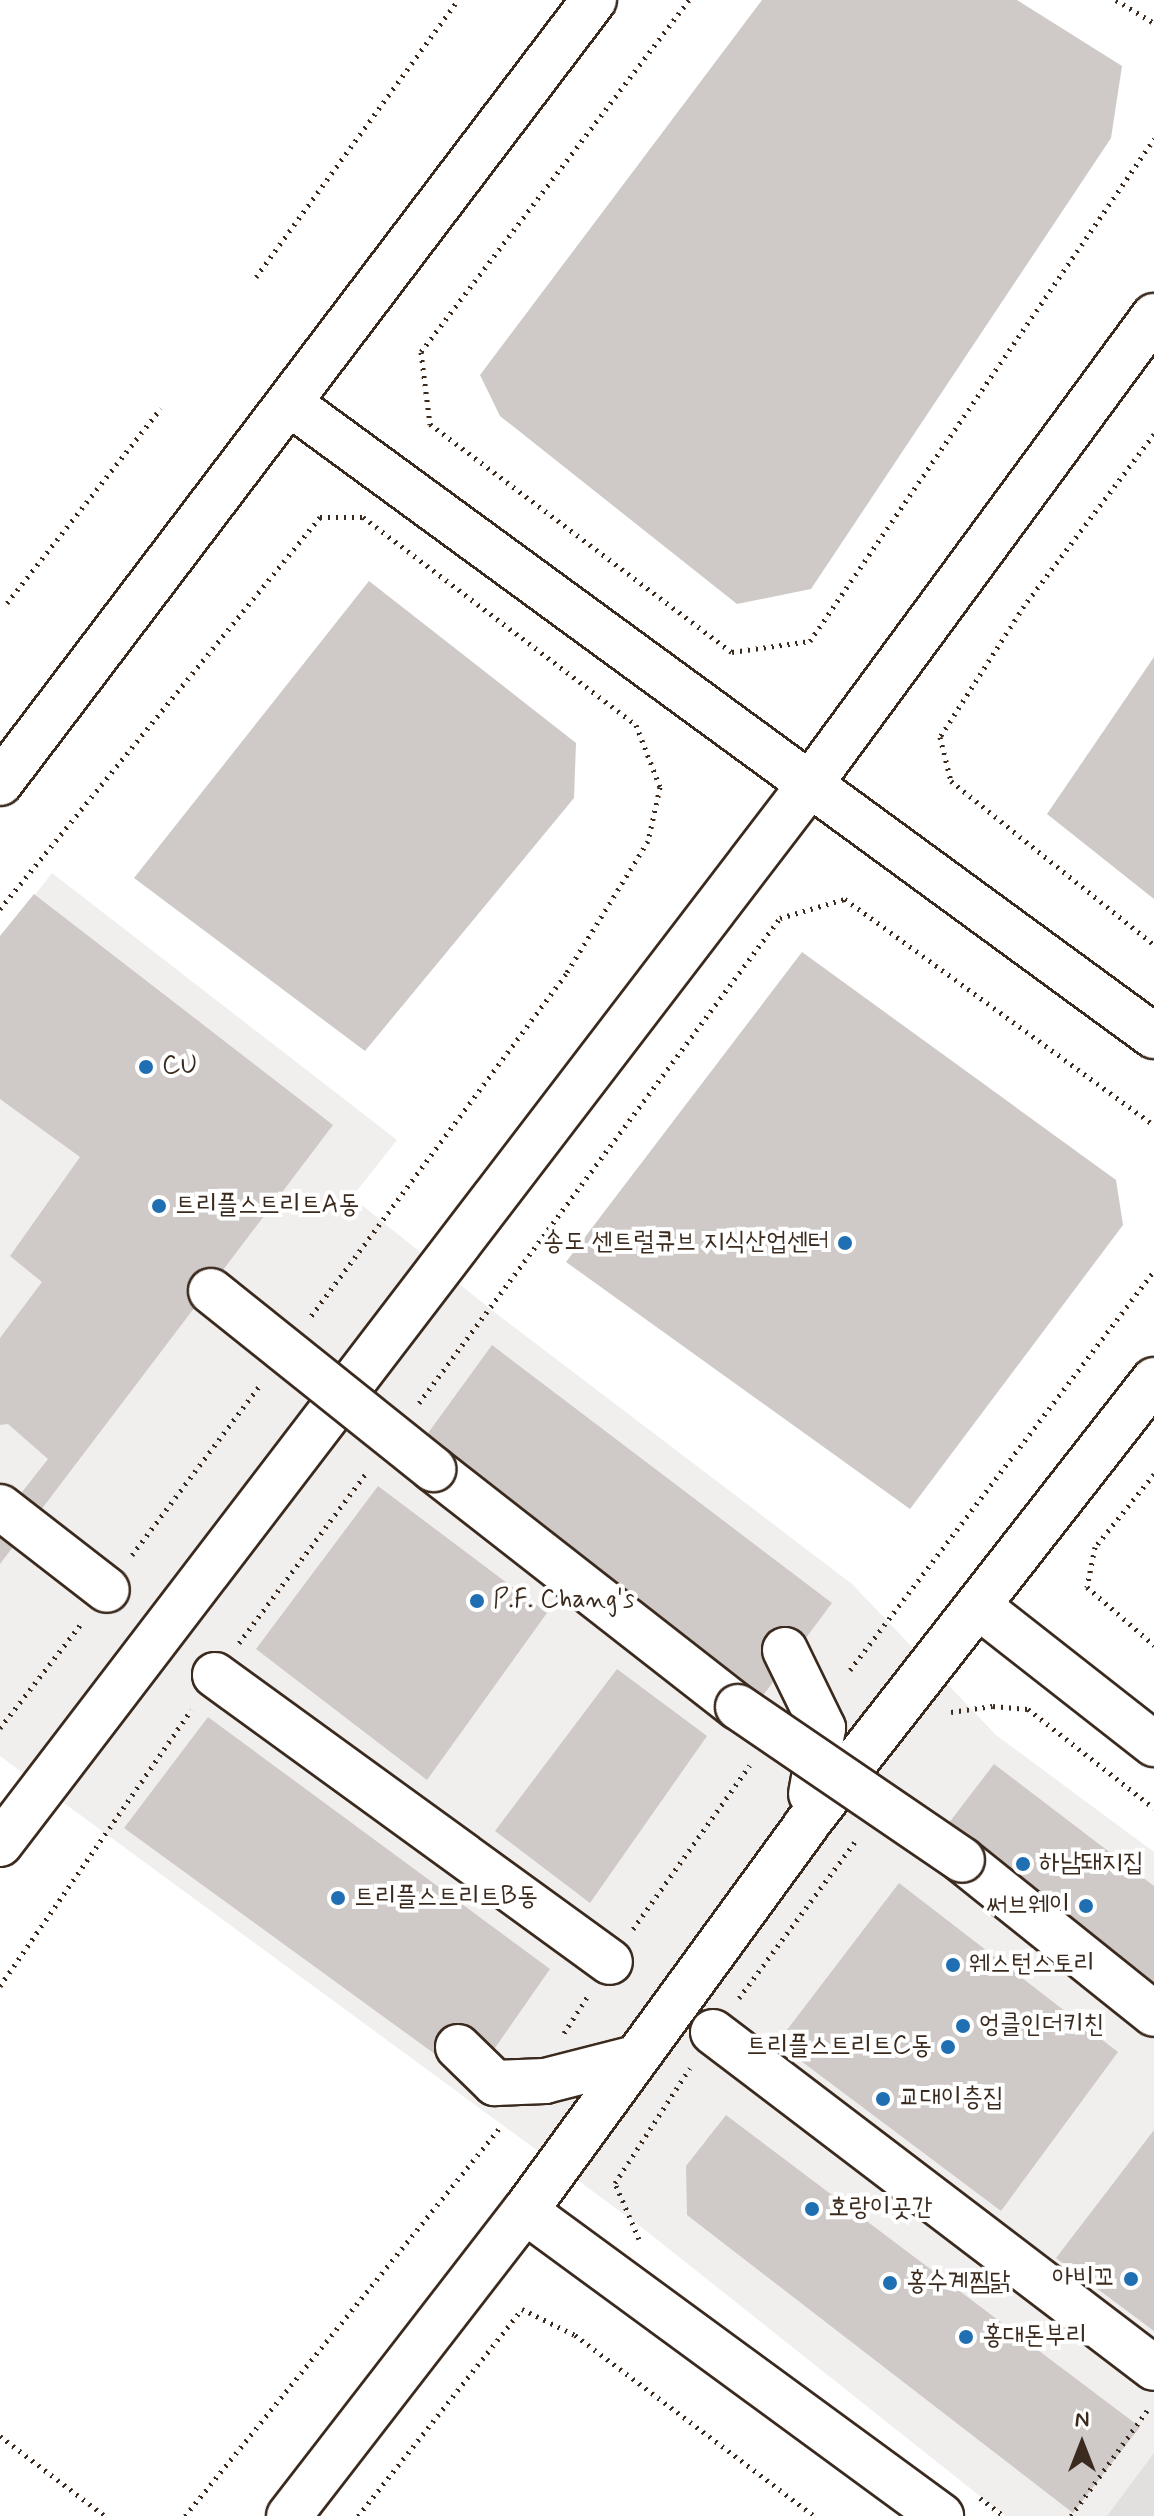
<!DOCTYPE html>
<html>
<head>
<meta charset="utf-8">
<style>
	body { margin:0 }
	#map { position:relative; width:1154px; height:2516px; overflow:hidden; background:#fff; font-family:Mynerve,"Poor Story",sans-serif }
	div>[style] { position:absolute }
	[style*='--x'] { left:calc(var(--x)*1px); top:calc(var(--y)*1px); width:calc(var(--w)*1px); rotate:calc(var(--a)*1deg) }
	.built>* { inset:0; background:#f1efee }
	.green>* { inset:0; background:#e2e0de }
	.building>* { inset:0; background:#cfcac7 }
	.path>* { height:5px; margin-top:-2.5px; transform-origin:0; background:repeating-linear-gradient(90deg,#3b2a1e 0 2px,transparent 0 8px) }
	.roads { filter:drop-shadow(2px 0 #3b2a1e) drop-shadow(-2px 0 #3b2a1e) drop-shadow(0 2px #3b2a1e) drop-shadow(0 -2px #3b2a1e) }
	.minor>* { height:44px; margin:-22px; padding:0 22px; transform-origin:22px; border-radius:22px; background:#fff }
	.bridges { filter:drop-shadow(2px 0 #3b2a1e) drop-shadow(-2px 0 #3b2a1e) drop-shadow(0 2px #3b2a1e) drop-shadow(0 -2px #3b2a1e) }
	.minor-bridge>* { height:44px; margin:-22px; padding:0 22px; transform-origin:22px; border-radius:22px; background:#fff }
	.dots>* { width:22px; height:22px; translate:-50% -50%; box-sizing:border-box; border:4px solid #fff; border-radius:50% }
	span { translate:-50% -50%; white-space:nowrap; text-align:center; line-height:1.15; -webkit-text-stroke:8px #fff; paint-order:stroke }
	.poi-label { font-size:26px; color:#3b2a1e }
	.left { translate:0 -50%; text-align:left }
	.right { translate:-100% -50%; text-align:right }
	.north { position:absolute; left:1042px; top:2404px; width:80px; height:80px; -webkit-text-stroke:6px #fff; paint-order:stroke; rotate:0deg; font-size:22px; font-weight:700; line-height:32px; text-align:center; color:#3b2a1e }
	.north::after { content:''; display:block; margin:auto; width:28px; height:36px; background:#3b2a1e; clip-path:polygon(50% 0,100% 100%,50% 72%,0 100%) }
</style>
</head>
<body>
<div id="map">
	<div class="built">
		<i style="clip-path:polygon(52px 873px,397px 1140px,352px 1197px,489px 1308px,852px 1584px,996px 1735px,1154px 1852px,1154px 2516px,1005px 2516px,640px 2226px,0 1756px,0 940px)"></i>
	</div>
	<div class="green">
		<i style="clip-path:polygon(1154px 2453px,1154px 2516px,1107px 2516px)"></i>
	</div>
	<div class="building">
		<i style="clip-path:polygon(762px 0,1017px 0,1122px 66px,1111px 138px,811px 589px,737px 604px,500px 416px,480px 375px)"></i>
		<i style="clip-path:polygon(369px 581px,576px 743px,574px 798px,365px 1051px,134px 878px)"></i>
		<i style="clip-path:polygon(1154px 657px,1154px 899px,1047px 814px)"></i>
		<i style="clip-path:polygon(34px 894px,333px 1125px,0 1564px,0 1520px,48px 1459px,8px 1424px,0 1425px,0 1338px,42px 1282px,10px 1256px,80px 1157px,0 1099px,0 936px)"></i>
		<i style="clip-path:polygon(802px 952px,1116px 1180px,1123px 1225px,910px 1509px,566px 1262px)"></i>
		<i style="clip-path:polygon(492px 1345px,832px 1603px,755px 1706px,415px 1451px)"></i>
		<i style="clip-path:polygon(378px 1486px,547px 1613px,427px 1780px,256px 1649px)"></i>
		<i style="clip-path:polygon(617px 1669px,707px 1736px,590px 1903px,495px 1831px)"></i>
		<i style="clip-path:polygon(208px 1717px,550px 1969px,472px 2081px,124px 1828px)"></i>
		<i style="clip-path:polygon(994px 1764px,1154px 1886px,1154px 2021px,929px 1849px)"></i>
		<i style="clip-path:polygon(899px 1883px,1118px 2052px,1001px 2211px,777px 2043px)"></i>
		<i style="clip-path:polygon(726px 2115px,1140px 2427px,1073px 2513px,687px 2215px,686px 2166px)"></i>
		<i style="clip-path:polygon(1154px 2130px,1154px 2331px,1056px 2258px)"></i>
	</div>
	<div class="path">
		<i style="--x:689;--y:0;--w:442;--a:127.3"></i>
		<i style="--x:421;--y:352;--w:73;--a:82.9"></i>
		<i style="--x:430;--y:424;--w:378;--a:37.1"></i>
		<i style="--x:732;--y:652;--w:79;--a:-8"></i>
		<i style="--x:810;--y:641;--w:609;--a:-55.58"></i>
		<i style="--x:1116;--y:0;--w:44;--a:31.2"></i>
		<i style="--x:256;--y:277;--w:343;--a:-53.9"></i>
		<i style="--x:1154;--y:434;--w:216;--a:127.1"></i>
		<i style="--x:1024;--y:606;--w:156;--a:122.7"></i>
		<i style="--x:940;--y:737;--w:45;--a:76"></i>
		<i style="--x:951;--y:781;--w:261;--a:38.9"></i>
		<i style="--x:7;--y:603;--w:248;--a:-51.7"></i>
		<i style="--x:0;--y:909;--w:506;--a:-50.77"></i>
		<i style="--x:320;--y:517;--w:43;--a:0"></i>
		<i style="--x:363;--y:517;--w:343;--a:37.3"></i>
		<i style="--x:636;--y:725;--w:66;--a:68.8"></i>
		<i style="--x:660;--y:787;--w:55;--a:102.5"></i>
		<i style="--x:648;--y:841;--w:156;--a:121.7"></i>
		<i style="--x:566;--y:974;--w:429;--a:126.7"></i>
		<i style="--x:419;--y:1403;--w:605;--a:-53.34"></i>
		<i style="--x:780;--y:918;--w:68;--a:-16.3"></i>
		<i style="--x:845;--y:899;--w:383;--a:36.2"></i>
		<i style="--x:1154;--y:1474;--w:94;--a:128.9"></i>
		<i style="--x:1095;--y:1547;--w:41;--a:101.3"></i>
		<i style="--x:1087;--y:1587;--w:89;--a:40.9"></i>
		<i style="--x:132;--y:1555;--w:214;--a:-53"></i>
		<i style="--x:239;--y:1643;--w:214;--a:-53.2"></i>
		<i style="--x:850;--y:1670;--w:502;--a:-52.7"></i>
		<i style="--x:951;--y:1712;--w:42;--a:-8.1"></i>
		<i style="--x:993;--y:1706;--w:35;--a:5"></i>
		<i style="--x:1028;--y:1709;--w:160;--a:38.2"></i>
		<i style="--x:0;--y:1728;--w:132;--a:-52.1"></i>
		<i style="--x:633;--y:1929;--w:201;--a:-54.5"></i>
		<i style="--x:0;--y:1986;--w:336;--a:-55.3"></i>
		<i style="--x:739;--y:1998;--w:198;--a:-53.4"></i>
		<i style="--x:564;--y:2033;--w:43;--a:-57.4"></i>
		<i style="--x:639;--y:2239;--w:61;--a:-113.2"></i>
		<i style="--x:615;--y:2183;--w:137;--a:-56.9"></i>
		<i style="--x:0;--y:2436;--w:132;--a:37.3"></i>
		<i style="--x:980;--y:2498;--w:30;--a:37"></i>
		<i style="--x:185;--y:2516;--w:503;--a:-50.97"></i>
		<i style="--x:358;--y:2516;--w:264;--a:-51.6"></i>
		<i style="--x:522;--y:2309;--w:59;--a:26.1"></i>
		<i style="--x:575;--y:2335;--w:300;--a:37.1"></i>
		<i style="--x:1071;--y:2516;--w:133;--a:-54.2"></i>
	</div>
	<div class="roads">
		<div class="minor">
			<i style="--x:289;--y:403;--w:1072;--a:36.2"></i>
			<i style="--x:0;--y:783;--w:983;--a:-52.82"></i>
			<i style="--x:433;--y:1469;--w:387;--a:38"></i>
			<i style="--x:0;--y:1507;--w:135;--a:37.8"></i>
			<i style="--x:978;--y:1606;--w:224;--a:38.1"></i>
			<i style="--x:785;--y:1650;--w:87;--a:64"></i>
			<i style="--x:823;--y:1728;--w:67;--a:100.3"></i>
			<i style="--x:215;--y:1675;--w:488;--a:36"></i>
			<i style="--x:0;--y:1844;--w:1334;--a:-52.61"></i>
			<i style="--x:810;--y:784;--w:581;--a:-53.68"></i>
			<i style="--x:962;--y:1860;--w:246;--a:38.7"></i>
			<i style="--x:713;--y:2032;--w:554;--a:37.3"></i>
			<i style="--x:458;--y:2047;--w:52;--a:44.2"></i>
			<i style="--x:495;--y:2083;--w:50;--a:-2.3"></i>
			<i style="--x:545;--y:2081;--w:93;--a:-14.3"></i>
			<i style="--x:525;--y:2211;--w:516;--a:36.25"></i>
			<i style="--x:289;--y:2516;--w:386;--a:-52.3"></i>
			<i style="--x:525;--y:2211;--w:477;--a:-53.9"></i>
			<i style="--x:806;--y:1825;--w:565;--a:-51.97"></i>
		</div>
	</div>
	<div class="bridges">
		<div class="minor-bridge">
			<i style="--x:211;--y:1291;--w:285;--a:38.7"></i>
			<i style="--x:738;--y:1707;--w:271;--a:34.3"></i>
		</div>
	</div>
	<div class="dots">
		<i style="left:146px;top:1067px;background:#1f6fb2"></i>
		<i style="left:159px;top:1206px;background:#1f6fb2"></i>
		<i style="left:845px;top:1243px;background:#1f6fb2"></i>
		<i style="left:477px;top:1601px;background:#1f6fb2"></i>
		<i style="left:1023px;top:1864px;background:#1f6fb2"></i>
		<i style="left:338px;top:1898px;background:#1f6fb2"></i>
		<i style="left:1086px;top:1906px;background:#1f6fb2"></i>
		<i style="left:953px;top:1965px;background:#1f6fb2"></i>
		<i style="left:963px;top:2026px;background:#1f6fb2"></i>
		<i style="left:948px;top:2047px;background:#1f6fb2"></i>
		<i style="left:883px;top:2099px;background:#1f6fb2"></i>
		<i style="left:812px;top:2209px;background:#1f6fb2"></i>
		<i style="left:1131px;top:2279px;background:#1f6fb2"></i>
		<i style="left:890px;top:2283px;background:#1f6fb2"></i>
		<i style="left:966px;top:2337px;background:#1f6fb2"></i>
	</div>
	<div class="poi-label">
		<span class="left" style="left:162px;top:1067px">CU</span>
		<span class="left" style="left:175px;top:1206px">트리플스트리트A동</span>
		<span class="right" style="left:829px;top:1243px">송도 센트럴큐브 지식산업센터</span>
		<span class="left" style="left:493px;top:1601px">P.F. Chang's</span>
		<span class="left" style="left:1039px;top:1864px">하남돼지집</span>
		<span class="left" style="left:354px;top:1898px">트리플스트리트B동</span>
		<span class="right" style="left:1070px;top:1906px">써브웨이</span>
		<span class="left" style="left:969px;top:1965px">웨스턴스토리</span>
		<span class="left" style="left:979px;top:2026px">엉클인더키친</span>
		<span class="right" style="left:932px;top:2047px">트리플스트리트C동</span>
		<span class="left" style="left:899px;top:2099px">교대이층집</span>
		<span class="left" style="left:828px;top:2209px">호랑이곳간</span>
		<span class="right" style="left:1115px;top:2279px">아비꼬</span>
		<span class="left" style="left:906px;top:2283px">홍수계찜닭</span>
		<span class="left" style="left:982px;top:2337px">홍대돈부리</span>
	</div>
	<div class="north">N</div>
</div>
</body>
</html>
